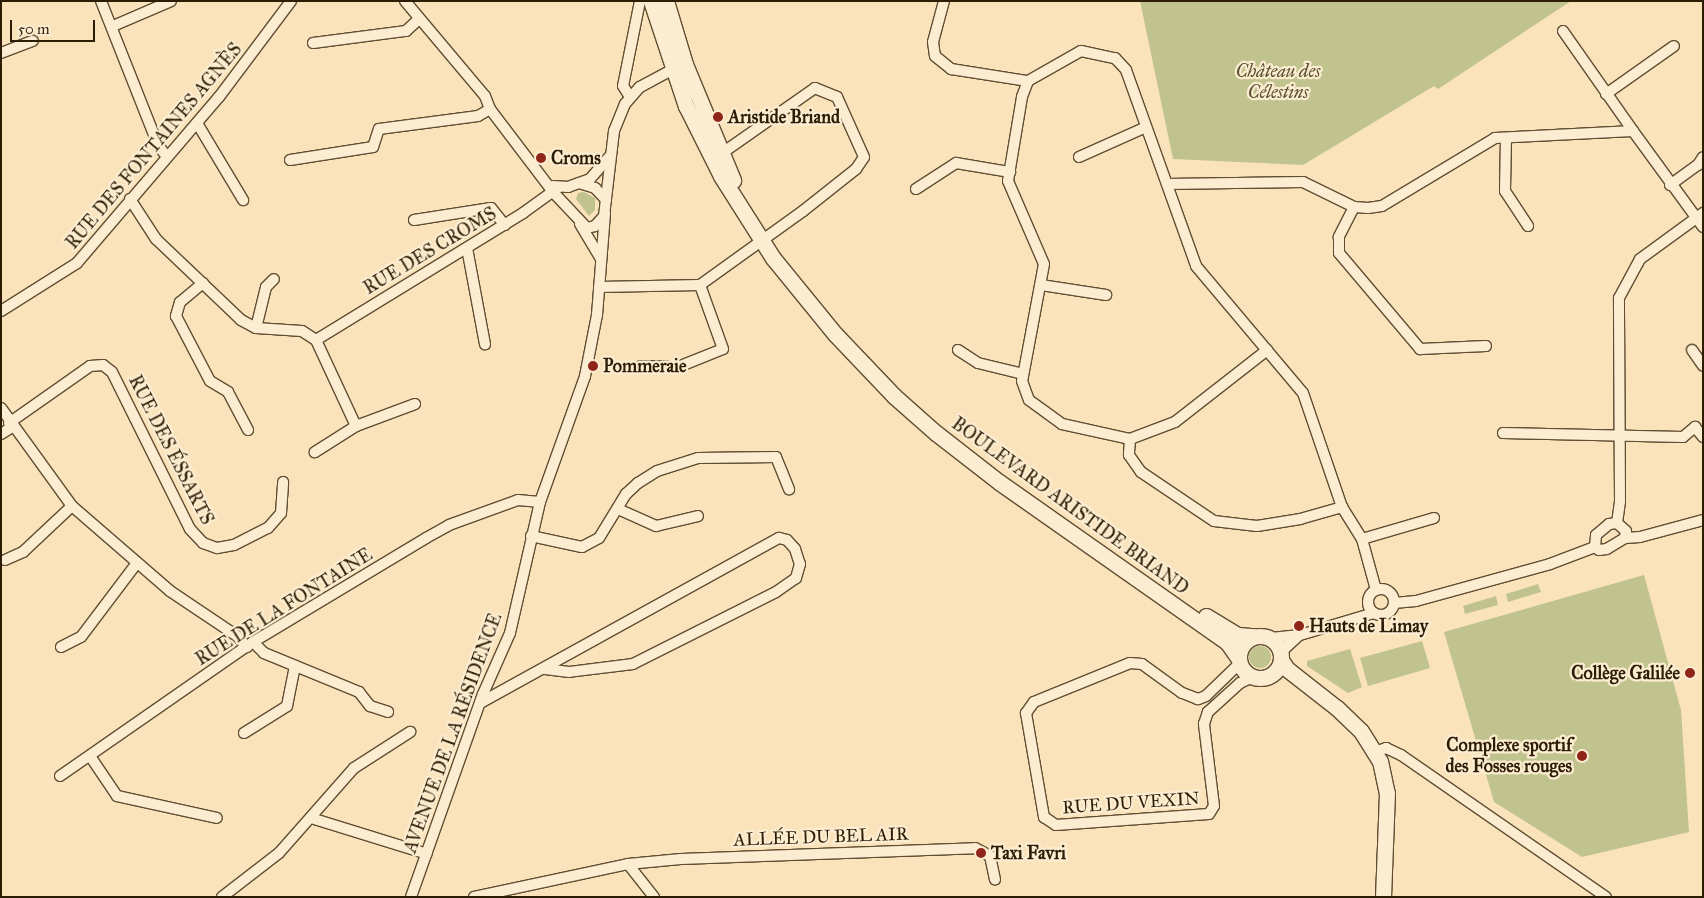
<!DOCTYPE html>
<html>
<head>
<meta charset="utf-8">
<style>
	body { margin:0 }
	#map { position:relative; width:1704px; height:898px; overflow:hidden; background:#fae3ba; font-family:"IM FELL Great Primer",serif }
	div>[style] { position:absolute }
	[style*='--x'] { left:calc(var(--x)*1px); top:calc(var(--y)*1px); width:calc(var(--w)*1px); rotate:calc(var(--a)*1deg) }
	.green>* { inset:0; background:#c0c38e }
	.round { border-radius:50% }
	.roads { filter:drop-shadow(1px 0 #604e32) drop-shadow(-1px 0 #604e32) drop-shadow(0 1px #604e32) drop-shadow(0 -1px #604e32) }
	.minor>* { height:10px; margin:-5px; padding:0 5px; transform-origin:5px; border-radius:5px; background:#fcedd2 }
	.minor>.ring { margin:-5px; padding:0; box-sizing:content-box; background:none; border:10px solid #fcedd2; border-radius:50% }
	.secondary>* { height:15px; margin:-7.5px; padding:0 7.5px; transform-origin:7.5px; border-radius:7.5px; background:#fcedd2 }
	.secondary>.ring { margin:-7.5px; padding:0; box-sizing:content-box; background:none; border:15px solid #fcedd2; border-radius:50% }
	.dots>* { width:14px; height:14px; translate:-50% -50%; box-sizing:border-box; border:2px solid #fcedd2; border-radius:50% }
	span { translate:-50% -50%; white-space:nowrap; text-align:center; line-height:1.15; -webkit-text-stroke:4.5px #fcedd2; paint-order:stroke }
	.park-label { font-size:18px; color:#594f2d; font-style:italic }
	.poi-label { font-size:18px; color:#2d1d04; font-weight:700 }
	.left { translate:0 -50%; text-align:left }
	.right { translate:-100% -50%; text-align:right }
	.street-label { font-size:18px; color:#2d1d04 }
	.frame { position:absolute; inset:0; border:2px solid #2d1d04; pointer-events:none }
	.scale { position:absolute; left:10px; top:20px; width:85px; height:22px; box-sizing:border-box; border:2px solid #2d1d04; border-top:0; padding-left:6px; font-size:15px; line-height:18px; white-space:nowrap; color:#2d1d04; -webkit-text-stroke:4px #fcedd2; paint-order:stroke }
</style>
</head>
<body>
<div id="map">
	<div class="green">
		<i style="clip-path:polygon(1140px 1px,1571px 1px,1438px 89px,1434px 86px,1303px 165px,1173px 159px)"></i>
		<i style="clip-path:polygon(584px 192px,595px 198px,595px 210px,589px 216px,576px 199px,578px 193px)"></i>
		<i style="clip-path:polygon(1644px 575px,1681px 710px,1689px 832px,1582px 857px,1494px 802px,1444px 632px)"></i>
		<i style="clip-path:polygon(1538px 584px,1541px 592px,1508px 602px,1506px 594px)"></i>
		<i style="clip-path:polygon(1496px 596px,1498px 605px,1465px 614px,1463px 606px)"></i>
		<i style="clip-path:polygon(1422px 641px,1430px 668px,1368px 686px,1360px 658px)"></i>
		<i class="round" style="left:1249px;top:646px;width:22px;height:22px"></i>
		<i style="clip-path:polygon(1350px 649px,1362px 687px,1348px 693px,1307px 666px,1307px 661px)"></i>
	</div>
	<div class="roads">
		<div class="minor">
			<i style="--x:101;--y:1;--w:155;--a:68.4"></i>
			<i style="--x:158;--y:145;--w:15;--a:53"></i>
			<i style="--x:405;--y:1;--w:124;--a:49.9"></i>
			<i style="--x:485;--y:96;--w:14;--a:69"></i>
			<i style="--x:490;--y:109;--w:104;--a:52.8"></i>
			<i style="--x:553;--y:192;--w:50;--a:46.6"></i>
			<i style="--x:587;--y:228;--w:8;--a:-14"></i>
			<i style="--x:595;--y:226;--w:13;--a:-48"></i>
			<i style="--x:604;--y:216;--w:86;--a:-83.3"></i>
			<i style="--x:614;--y:131;--w:29;--a:-68"></i>
			<i style="--x:625;--y:104;--w:23;--a:-49"></i>
			<i style="--x:640;--y:87;--w:44;--a:-28.3"></i>
			<i style="--x:944;--y:1;--w:42;--a:105"></i>
			<i style="--x:933;--y:42;--w:14;--a:82"></i>
			<i style="--x:935;--y:56;--w:21;--a:39"></i>
			<i style="--x:951;--y:69;--w:78;--a:8.9"></i>
			<i style="--x:113;--y:26;--w:63;--a:-23.3"></i>
			<i style="--x:1563;--y:31;--w:122;--a:55"></i>
			<i style="--x:313;--y:43;--w:94;--a:-7.4"></i>
			<i style="--x:406;--y:31;--w:18;--a:-43"></i>
			<i style="--x:1;--y:53;--w:34;--a:-21"></i>
			<i style="--x:1028;--y:81;--w:17;--a:111"></i>
			<i style="--x:1022;--y:97;--w:85;--a:99.5"></i>
			<i style="--x:1008;--y:181;--w:90;--a:66.6"></i>
			<i style="--x:1044;--y:264;--w:119;--a:100.6"></i>
			<i style="--x:1022;--y:381;--w:20;--a:70"></i>
			<i style="--x:1029;--y:400;--w:41;--a:36"></i>
			<i style="--x:1062;--y:424;--w:70;--a:12.4"></i>
			<i style="--x:1130;--y:439;--w:16;--a:94"></i>
			<i style="--x:1129;--y:455;--w:21;--a:55"></i>
			<i style="--x:1141;--y:472;--w:88;--a:33.9"></i>
			<i style="--x:1214;--y:521;--w:43;--a:6.6"></i>
			<i style="--x:1257;--y:526;--w:44;--a:-9.2"></i>
			<i style="--x:1300;--y:519;--w:44;--a:-15.9"></i>
			<i style="--x:1028;--y:81;--w:61;--a:-29.5"></i>
			<i style="--x:1081;--y:51;--w:35;--a:12"></i>
			<i style="--x:1115;--y:58;--w:16;--a:47"></i>
			<i style="--x:1126;--y:70;--w:208;--a:70.3"></i>
			<i style="--x:1196;--y:266;--w:166;--a:49.9"></i>
			<i style="--x:1303;--y:393;--w:120;--a:71.1"></i>
			<i style="--x:1342;--y:507;--w:38;--a:58"></i>
			<i style="--x:1362;--y:539;--w:53;--a:74.6"></i>
			<i style="--x:1606;--y:94;--w:83;--a:-35.2"></i>
			<i style="--x:630;--y:97;--w:13;--a:-122"></i>
			<i style="--x:623;--y:86;--w:87;--a:-78.7"></i>
			<i style="--x:197;--y:123;--w:90;--a:59.1"></i>
			<i style="--x:1506;--y:138;--w:53;--a:91.1"></i>
			<i style="--x:1505;--y:191;--w:42;--a:56.7"></i>
			<i style="--x:1079;--y:157;--w:73;--a:-24.1"></i>
			<i style="--x:290;--y:160;--w:84;--a:-8.9"></i>
			<i style="--x:373;--y:147;--w:19;--a:-72"></i>
			<i style="--x:379;--y:129;--w:100;--a:-7.5"></i>
			<i style="--x:478;--y:116;--w:14;--a:-30"></i>
			<i style="--x:579;--y:183;--w:17;--a:17"></i>
			<i style="--x:595;--y:188;--w:16;--a:47"></i>
			<i style="--x:1167;--y:184;--w:136;--a:-0.8"></i>
			<i style="--x:1303;--y:182;--w:57;--a:26.1"></i>
			<i style="--x:1354;--y:207;--w:14;--a:4"></i>
			<i style="--x:1368;--y:208;--w:14;--a:-8"></i>
			<i style="--x:1382;--y:206;--w:132;--a:-31"></i>
			<i style="--x:1495;--y:138;--w:138;--a:-2.9"></i>
			<i style="--x:1633;--y:131;--w:119;--a:53.9"></i>
			<i style="--x:1670;--y:185;--w:34;--a:-36"></i>
			<i style="--x:1698;--y:165;--w:9;--a:-58"></i>
			<i style="--x:553;--y:186;--w:15;--a:4"></i>
			<i style="--x:568;--y:187;--w:23;--a:-20"></i>
			<i style="--x:590;--y:179;--w:29;--a:-49"></i>
			<i style="--x:916;--y:189;--w:48;--a:-33"></i>
			<i style="--x:956;--y:163;--w:55;--a:9.5"></i>
			<i style="--x:130;--y:199;--w:48;--a:57"></i>
			<i style="--x:156;--y:239;--w:117;--a:43.6"></i>
			<i style="--x:241;--y:320;--w:17;--a:28"></i>
			<i style="--x:256;--y:328;--w:46;--a:3.7"></i>
			<i style="--x:302;--y:331;--w:17;--a:33"></i>
			<i style="--x:316;--y:340;--w:95;--a:65.1"></i>
			<i style="--x:356;--y:426;--w:49;--a:147.6"></i>
			<i style="--x:1354;--y:207;--w:34;--a:117"></i>
			<i style="--x:1339;--y:237;--w:16;--a:90"></i>
			<i style="--x:1339;--y:253;--w:126;--a:49.8"></i>
			<i style="--x:1420;--y:349;--w:66;--a:-2.6"></i>
			<i style="--x:414;--y:220;--w:78;--a:-8.9"></i>
			<i style="--x:491;--y:208;--w:22;--a:51"></i>
			<i style="--x:580;--y:224;--w:41;--a:59"></i>
			<i style="--x:467;--y:248;--w:98;--a:79.4"></i>
			<i style="--x:203;--y:283;--w:30;--a:140"></i>
			<i style="--x:180;--y:302;--w:15;--a:106"></i>
			<i style="--x:176;--y:316;--w:73;--a:62.4"></i>
			<i style="--x:210;--y:381;--w:21;--a:31"></i>
			<i style="--x:228;--y:392;--w:43;--a:62.2"></i>
			<i style="--x:1041;--y:285;--w:66;--a:8.7"></i>
			<i style="--x:599;--y:287;--w:101;--a:-1.1"></i>
			<i style="--x:700;--y:285;--w:127;--a:-35.7"></i>
			<i style="--x:803;--y:211;--w:68;--a:-38.4"></i>
			<i style="--x:856;--y:169;--w:14;--a:-56"></i>
			<i style="--x:864;--y:157;--w:66;--a:-114.2"></i>
			<i style="--x:837;--y:97;--w:24;--a:-158"></i>
			<i style="--x:815;--y:88;--w:113;--a:145"></i>
			<i style="--x:1;--y:311;--w:90;--a:-32.3"></i>
			<i style="--x:77;--y:263;--w:218;--a:-49.5"></i>
			<i style="--x:219;--y:97;--w:120;--a:-53.1"></i>
			<i style="--x:256;--y:328;--w:42;--a:-76.3"></i>
			<i style="--x:266;--y:287;--w:11;--a:-45"></i>
			<i style="--x:316;--y:340;--w:243;--a:-31.5"></i>
			<i style="--x:523;--y:213;--w:44;--a:-35.8"></i>
			<i style="--x:958;--y:350;--w:24;--a:33"></i>
			<i style="--x:978;--y:363;--w:46;--a:13.7"></i>
			<i style="--x:1692;--y:350;--w:19;--a:55"></i>
			<i style="--x:641;--y:366;--w:37;--a:2"></i>
			<i style="--x:678;--y:367;--w:48;--a:-21.8"></i>
			<i style="--x:723;--y:349;--w:68;--a:-109.8"></i>
			<i style="--x:1;--y:408;--w:121;--a:54.1"></i>
			<i style="--x:72;--y:506;--w:130;--a:40.9"></i>
			<i style="--x:170;--y:591;--w:81;--a:33.9"></i>
			<i style="--x:237;--y:636;--w:15;--a:48"></i>
			<i style="--x:9;--y:423;--w:99;--a:-35.1"></i>
			<i style="--x:90;--y:366;--w:13;--a:-4"></i>
			<i style="--x:103;--y:365;--w:11;--a:38"></i>
			<i style="--x:112;--y:372;--w:175;--a:63.6"></i>
			<i style="--x:190;--y:529;--w:19;--a:47"></i>
			<i style="--x:203;--y:543;--w:15;--a:20"></i>
			<i style="--x:217;--y:548;--w:17;--a:-10"></i>
			<i style="--x:234;--y:545;--w:38;--a:-27"></i>
			<i style="--x:268;--y:528;--w:20;--a:-49"></i>
			<i style="--x:281;--y:513;--w:31;--a:-86"></i>
			<i style="--x:356;--y:426;--w:63;--a:-20.4"></i>
			<i style="--x:1503;--y:433;--w:180;--a:1.3"></i>
			<i style="--x:1683;--y:437;--w:16;--a:-40"></i>
			<i style="--x:1695;--y:427;--w:13;--a:51"></i>
			<i style="--x:1;--y:434;--w:13;--a:-32"></i>
			<i style="--x:1130;--y:439;--w:48;--a:-20.7"></i>
			<i style="--x:1175;--y:422;--w:117;--a:-38"></i>
			<i style="--x:618;--y:509;--w:42;--a:24.1"></i>
			<i style="--x:656;--y:526;--w:43;--a:-13.4"></i>
			<i style="--x:1617;--y:523;--w:22;--a:-82"></i>
			<i style="--x:1620;--y:501;--w:203;--a:-90.3"></i>
			<i style="--x:1619;--y:298;--w:44;--a:-61.7"></i>
			<i style="--x:1640;--y:259;--w:78;--a:-36.1"></i>
			<i style="--x:1617;--y:523;--w:12;--a:42"></i>
			<i style="--x:1626;--y:531;--w:7;--a:98"></i>
			<i style="--x:1625;--y:538;--w:21;--a:149"></i>
			<i style="--x:1607;--y:549;--w:8;--a:173"></i>
			<i style="--x:1599;--y:550;--w:5;--a:-143"></i>
			<i style="--x:1595;--y:547;--w:12;--a:-85"></i>
			<i style="--x:1596;--y:535;--w:17;--a:-40"></i>
			<i style="--x:1609;--y:524;--w:8;--a:-7"></i>
			<i style="--x:531;--y:536;--w:52;--a:12.2"></i>
			<i style="--x:582;--y:547;--w:19;--a:-28"></i>
			<i style="--x:599;--y:538;--w:52;--a:-58.5"></i>
			<i style="--x:626;--y:494;--w:16;--a:-43"></i>
			<i style="--x:638;--y:483;--w:22;--a:-32"></i>
			<i style="--x:657;--y:471;--w:43;--a:-17.6"></i>
			<i style="--x:698;--y:458;--w:78;--a:-0.7"></i>
			<i style="--x:776;--y:457;--w:35;--a:68"></i>
			<i style="--x:1625;--y:538;--w:15;--a:-4"></i>
			<i style="--x:1640;--y:537;--w:65;--a:-15.1"></i>
			<i style="--x:1362;--y:539;--w:75;--a:-16.3"></i>
			<i style="--x:5;--y:560;--w:20;--a:-24"></i>
			<i style="--x:23;--y:552;--w:67;--a:-43.2"></i>
			<i class="ring" style="left:1368px;top:589px;width:16px;height:16px"></i>
			<i style="--x:1394;--y:603;--w:22;--a:-5"></i>
			<i style="--x:1416;--y:601;--w:139;--a:-15.4"></i>
			<i style="--x:1550;--y:564;--w:48;--a:-20.7"></i>
			<i style="--x:1271;--y:638;--w:29;--a:-6"></i>
			<i style="--x:1300;--y:635;--w:77;--a:-16.6"></i>
			<i style="--x:253;--y:642;--w:16;--a:45"></i>
			<i style="--x:264;--y:653;--w:103;--a:22.3"></i>
			<i style="--x:359;--y:692;--w:18;--a:52"></i>
			<i style="--x:370;--y:706;--w:19;--a:18"></i>
			<i style="--x:61;--y:647;--w:22;--a:-27"></i>
			<i style="--x:81;--y:637;--w:93;--a:-52.9"></i>
			<i style="--x:1281;--y:652;--w:22;--a:-43"></i>
			<i style="--x:1240;--y:663;--w:47;--a:135.9"></i>
			<i style="--x:1206;--y:696;--w:9;--a:159"></i>
			<i style="--x:1198;--y:699;--w:17;--a:-159"></i>
			<i style="--x:1182;--y:693;--w:49;--a:-144.1"></i>
			<i style="--x:1142;--y:664;--w:12;--a:-175"></i>
			<i style="--x:1130;--y:663;--w:104;--a:157.9"></i>
			<i style="--x:1034;--y:702;--w:14;--a:126"></i>
			<i style="--x:1026;--y:713;--w:106;--a:80.2"></i>
			<i style="--x:1044;--y:817;--w:14;--a:34"></i>
			<i style="--x:1056;--y:825;--w:153;--a:-4.1"></i>
			<i style="--x:1209;--y:814;--w:9;--a:-58"></i>
			<i style="--x:1214;--y:806;--w:83;--a:-97"></i>
			<i style="--x:1204;--y:724;--w:13;--a:-72"></i>
			<i style="--x:1208;--y:712;--w:43;--a:-42.2"></i>
			<i style="--x:1240;--y:683;--w:14;--a:-25"></i>
			<i style="--x:480;--y:703;--w:342;--a:-28.9"></i>
			<i style="--x:779;--y:538;--w:8;--a:14"></i>
			<i style="--x:787;--y:540;--w:12;--a:48"></i>
			<i style="--x:795;--y:549;--w:16;--a:72"></i>
			<i style="--x:800;--y:564;--w:15;--a:106"></i>
			<i style="--x:796;--y:578;--w:24;--a:145"></i>
			<i style="--x:776;--y:592;--w:160;--a:153.3"></i>
			<i style="--x:633;--y:664;--w:64;--a:172.9"></i>
			<i style="--x:569;--y:672;--w:24;--a:-173"></i>
			<i style="--x:244;--y:733;--w:51;--a:-32.1"></i>
			<i style="--x:287;--y:706;--w:41;--a:-78.7"></i>
			<i style="--x:1375;--y:752;--w:12;--a:-20"></i>
			<i style="--x:1386;--y:748;--w:17;--a:25"></i>
			<i style="--x:1401;--y:755;--w:249;--a:34.7"></i>
			<i style="--x:90;--y:756;--w:48;--a:56"></i>
			<i style="--x:117;--y:796;--w:102;--a:12.4"></i>
			<i style="--x:60;--y:776;--w:235;--a:-34.8"></i>
			<i style="--x:253;--y:642;--w:202;--a:-31"></i>
			<i style="--x:426;--y:538;--w:26;--a:-29"></i>
			<i style="--x:449;--y:525;--w:73;--a:-19.9"></i>
			<i style="--x:518;--y:500;--w:22;--a:5"></i>
			<i style="--x:311;--y:818;--w:121;--a:17.2"></i>
			<i style="--x:628;--y:864;--w:42;--a:51.8"></i>
			<i style="--x:222;--y:897;--w:72;--a:-37.7"></i>
			<i style="--x:279;--y:853;--w:113;--a:-48.6"></i>
			<i style="--x:354;--y:768;--w:67;--a:-32.7"></i>
			<i style="--x:411;--y:897;--w:215;--a:-70.5"></i>
			<i style="--x:483;--y:694;--w:67;--a:-66.1"></i>
			<i style="--x:510;--y:633;--w:134;--a:-77.1"></i>
			<i style="--x:540;--y:502;--w:134;--a:-70.3"></i>
			<i style="--x:585;--y:376;--w:62;--a:-78.9"></i>
			<i style="--x:597;--y:315;--w:102;--a:-85.5"></i>
			<i style="--x:474;--y:897;--w:157;--a:-12.1"></i>
			<i style="--x:628;--y:864;--w:53;--a:-5.4"></i>
			<i style="--x:681;--y:859;--w:294;--a:-2.1"></i>
			<i style="--x:975;--y:848;--w:17;--a:28"></i>
			<i style="--x:990;--y:856;--w:24;--a:78"></i>
		</div>
		<div class="secondary">
			<i style="--x:651;--y:1;--w:111;--a:71.6"></i>
			<i style="--x:686;--y:106;--w:78;--a:63.4"></i>
			<i style="--x:721;--y:176;--w:97;--a:57.6"></i>
			<i style="--x:773;--y:258;--w:98;--a:50.8"></i>
			<i style="--x:835;--y:334;--w:86;--a:46.4"></i>
			<i style="--x:894;--y:396;--w:56;--a:41.4"></i>
			<i style="--x:936;--y:433;--w:80;--a:37.9"></i>
			<i style="--x:999;--y:482;--w:279;--a:35.1"></i>
			<i style="--x:1227;--y:642;--w:21;--a:55"></i>
			<i style="--x:666;--y:1;--w:66;--a:73.2"></i>
			<i style="--x:685;--y:64;--w:126;--a:67.5"></i>
			<i style="--x:1206;--y:616;--w:37;--a:31"></i>
			<i style="--x:1238;--y:635;--w:16;--a:4"></i>
			<i class="ring" style="left:1239px;top:636px;width:27px;height:27px"></i>
			<i style="--x:1281;--y:660;--w:11;--a:56"></i>
			<i style="--x:1287;--y:669;--w:63;--a:38"></i>
			<i style="--x:1337;--y:708;--w:33;--a:44"></i>
			<i style="--x:1361;--y:731;--w:36;--a:58"></i>
			<i style="--x:1380;--y:761;--w:33;--a:78"></i>
			<i style="--x:1387;--y:793;--w:104;--a:92.2"></i>
		</div>
	</div>
	<div class="dots">
		<i style="left:718px;top:117px;background:#8f2418"></i>
		<i style="left:541px;top:158px;background:#8f2418"></i>
		<i style="left:593px;top:366px;background:#8f2418"></i>
		<i style="left:1299px;top:626px;background:#8f2418"></i>
		<i style="left:1690px;top:673px;background:#8f2418"></i>
		<i style="left:1582px;top:756px;background:#8f2418"></i>
		<i style="left:981px;top:853px;background:#8f2418"></i>
	</div>
	<div class="park-label">
		<span style="left:1278px;top:82px">Château des<br>Célestins</span>
	</div>
	<div class="poi-label">
		<span class="left" style="left:728px;top:117px">Aristide Briand</span>
		<span class="left" style="left:551px;top:158px">Croms</span>
		<span class="left" style="left:603px;top:366px">Pommeraie</span>
		<span class="left" style="left:1309px;top:626px">Hauts de Limay</span>
		<span class="right" style="left:1680px;top:673px">Collège Galilée</span>
		<span class="right" style="left:1572px;top:756px">Complexe sportif<br>des Fosses rouges</span>
		<span class="left" style="left:991px;top:853px">Taxi Favri</span>
	</div>
	<div class="street-label">
		<span style="left:154px;top:146px;rotate:-50deg">RUE DES FONTAINES AGNÈS</span>
		<span style="left:430px;top:251px;rotate:-31deg">RUE DES CROMS</span>
		<span style="left:171px;top:450px;rotate:63deg">RUE DES ÉSSARTS</span>
		<span style="left:1070px;top:506px;rotate:36deg">BOULEVARD ARISTIDE BRIAND</span>
		<span style="left:284px;top:607px;rotate:-32deg">RUE DE LA FONTAINE</span>
		<span style="left:453px;top:733px;rotate:-70deg">AVENUE DE LA RÉSIDENCE</span>
		<span style="left:1131px;top:803px;rotate:-4deg">RUE DU VEXIN</span>
		<span style="left:821px;top:837px;rotate:-2deg">ALLÉE DU BEL AIR</span>
	</div>
	<div class="frame"></div>
	<div class="scale">50 m</div>
</div>
</body>
</html>
